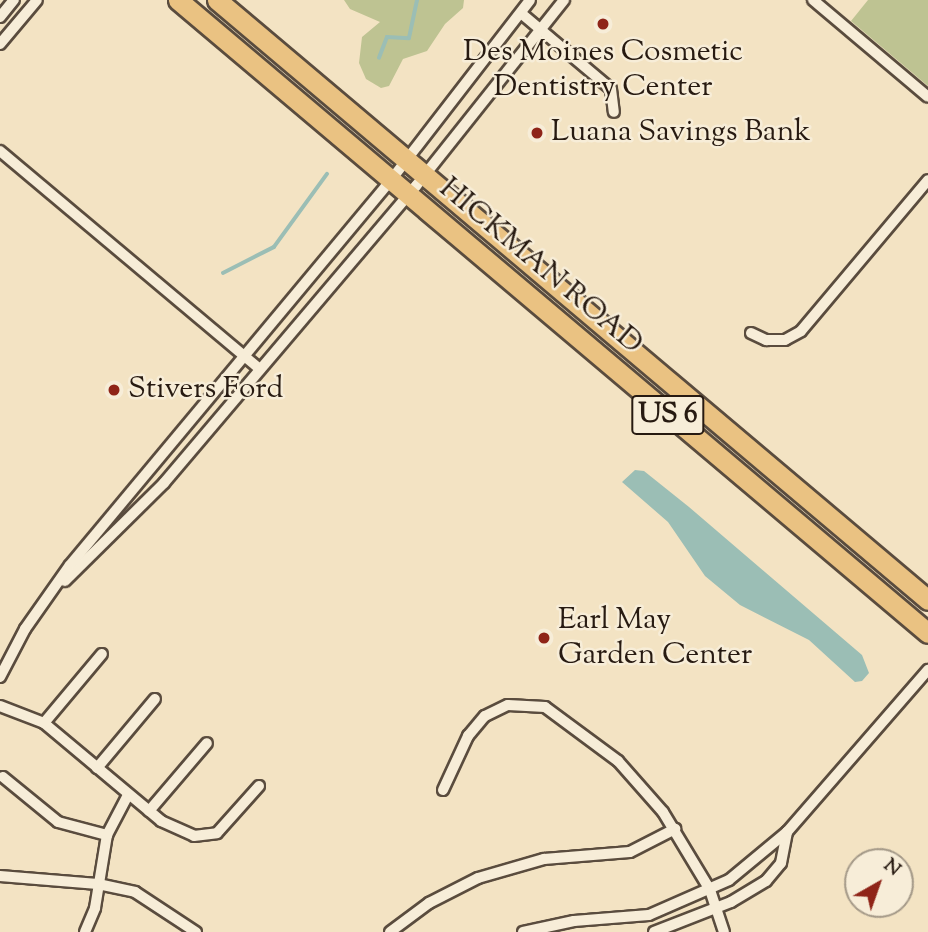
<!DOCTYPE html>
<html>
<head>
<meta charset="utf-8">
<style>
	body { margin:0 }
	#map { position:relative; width:928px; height:932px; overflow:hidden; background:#f3e3c3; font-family:"Sorts Mill Goudy",serif }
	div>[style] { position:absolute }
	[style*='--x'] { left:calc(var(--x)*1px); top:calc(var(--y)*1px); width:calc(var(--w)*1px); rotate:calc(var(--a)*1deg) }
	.green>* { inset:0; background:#bec392 }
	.water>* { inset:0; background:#9bbeb5 }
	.stream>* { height:3.5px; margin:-1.75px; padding:0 1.75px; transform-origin:1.75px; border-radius:1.75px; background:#9bbeb5 }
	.roads { filter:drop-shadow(2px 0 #5a4c3e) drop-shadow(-2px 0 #5a4c3e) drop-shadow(0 2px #5a4c3e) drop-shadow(0 -2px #5a4c3e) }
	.minor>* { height:10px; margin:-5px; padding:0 5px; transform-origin:5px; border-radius:5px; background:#f7edd8 }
	.trunk>* { height:19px; margin:-9.5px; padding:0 9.5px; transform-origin:9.5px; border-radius:9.5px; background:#eac282 }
	.dots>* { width:19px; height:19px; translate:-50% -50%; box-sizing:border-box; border:4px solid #f7edd8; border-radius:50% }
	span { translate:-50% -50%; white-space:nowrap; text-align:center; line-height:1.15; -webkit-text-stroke:5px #f7edd8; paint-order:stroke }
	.shield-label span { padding:2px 5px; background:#f7edd8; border:2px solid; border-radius:5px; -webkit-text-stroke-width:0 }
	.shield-label { font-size:28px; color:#271a11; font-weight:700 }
	.poi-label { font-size:30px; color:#271a11 }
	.left { translate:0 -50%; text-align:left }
	.street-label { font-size:30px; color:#271a11 }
	.north { position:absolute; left:844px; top:848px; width:70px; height:70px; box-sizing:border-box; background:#f7edd8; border:2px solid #a49988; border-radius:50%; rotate:40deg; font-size:19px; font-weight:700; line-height:28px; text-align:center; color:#271a11 }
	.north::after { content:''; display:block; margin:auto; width:24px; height:32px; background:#8f2418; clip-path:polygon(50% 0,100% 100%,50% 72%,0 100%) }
</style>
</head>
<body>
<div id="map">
	<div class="green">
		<i style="clip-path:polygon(344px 0,464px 0,463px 8px,445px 24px,427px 51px,403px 59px,389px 86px,381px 88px,366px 79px,359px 63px,362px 37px,380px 22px,350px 9px)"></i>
		<i style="clip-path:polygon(868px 0,928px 0,928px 86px,851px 21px)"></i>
	</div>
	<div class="water">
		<i style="clip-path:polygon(635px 470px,644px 471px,689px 507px,862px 655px,869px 673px,862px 681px,855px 682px,809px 640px,740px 605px,705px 576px,668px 522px,622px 482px)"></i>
	</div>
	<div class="stream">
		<i style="--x:379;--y:58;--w:22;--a:-69"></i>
		<i style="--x:387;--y:37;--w:22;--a:3"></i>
		<i style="--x:409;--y:38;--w:39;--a:-78"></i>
		<i style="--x:223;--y:273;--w:57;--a:-27"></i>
		<i style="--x:274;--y:247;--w:90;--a:-54"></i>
	</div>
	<div class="roads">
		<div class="minor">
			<i style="--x:813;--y:0;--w:150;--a:40.1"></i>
			<i style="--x:522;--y:14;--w:116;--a:40.1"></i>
			<i style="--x:611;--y:89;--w:23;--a:83"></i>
			<i style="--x:0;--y:17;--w:22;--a:-51"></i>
			<i style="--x:0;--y:44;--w:57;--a:-49.9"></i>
			<i style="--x:0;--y:151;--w:338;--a:40"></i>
			<i style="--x:751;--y:333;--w:17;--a:25"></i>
			<i style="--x:766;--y:340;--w:19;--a:0"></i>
			<i style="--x:785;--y:340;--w:18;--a:-29"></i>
			<i style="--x:801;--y:331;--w:197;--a:-49.9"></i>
			<i style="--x:65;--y:581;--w:139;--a:-44.7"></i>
			<i style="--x:164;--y:483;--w:390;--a:-49.7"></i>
			<i style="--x:416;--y:186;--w:238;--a:-51.5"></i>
			<i style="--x:0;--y:677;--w:54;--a:-62.5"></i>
			<i style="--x:25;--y:629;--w:78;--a:-54.9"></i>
			<i style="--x:70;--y:565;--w:501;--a:-50.18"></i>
			<i style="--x:391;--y:180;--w:227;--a:-52.3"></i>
			<i style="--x:0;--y:706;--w:47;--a:21.1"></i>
			<i style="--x:44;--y:723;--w:153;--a:39.9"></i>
			<i style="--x:161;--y:821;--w:36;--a:24"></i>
			<i style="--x:194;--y:836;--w:23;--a:-7"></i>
			<i style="--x:217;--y:833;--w:63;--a:-48.2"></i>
			<i style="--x:44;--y:723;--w:90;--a:-50"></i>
			<i style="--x:97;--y:768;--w:90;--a:-50"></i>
			<i style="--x:3;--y:777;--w:71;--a:39.3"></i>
			<i style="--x:58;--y:822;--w:51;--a:14.9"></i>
			<i style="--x:443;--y:790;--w:60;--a:-65.2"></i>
			<i style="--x:468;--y:736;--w:26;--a:-50"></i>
			<i style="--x:485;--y:716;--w:25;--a:-26"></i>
			<i style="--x:508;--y:705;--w:37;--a:3"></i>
			<i style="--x:545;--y:707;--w:91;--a:36.5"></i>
			<i style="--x:618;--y:761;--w:68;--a:48.6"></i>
			<i style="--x:663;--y:812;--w:91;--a:58.9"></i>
			<i style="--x:710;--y:890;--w:44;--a:71.6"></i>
			<i style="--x:149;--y:811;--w:89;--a:-49.5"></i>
			<i style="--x:0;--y:876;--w:98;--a:4.7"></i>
			<i style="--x:98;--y:884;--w:38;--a:12"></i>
			<i style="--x:135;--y:892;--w:73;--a:33.3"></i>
			<i style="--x:85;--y:932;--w:26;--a:-67"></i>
			<i style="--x:95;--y:908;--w:74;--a:-80.7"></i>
			<i style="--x:107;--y:835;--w:45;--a:-62.3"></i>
			<i style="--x:390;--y:932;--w:49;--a:-36.6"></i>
			<i style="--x:429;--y:903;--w:55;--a:-27"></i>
			<i style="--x:478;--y:878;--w:69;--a:-16.1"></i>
			<i style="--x:544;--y:859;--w:86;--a:-4.7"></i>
			<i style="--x:630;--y:852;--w:51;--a:-27.1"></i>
			<i style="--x:523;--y:932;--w:52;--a:-12.2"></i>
			<i style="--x:574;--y:921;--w:75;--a:-4.6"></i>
			<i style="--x:649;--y:915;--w:87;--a:-23.6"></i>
			<i style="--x:729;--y:880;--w:75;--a:-39.6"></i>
			<i style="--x:787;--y:832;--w:215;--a:-49"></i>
			<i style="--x:654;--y:932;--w:83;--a:-21.3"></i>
			<i style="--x:731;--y:902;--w:41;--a:-31"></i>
			<i style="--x:766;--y:881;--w:23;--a:-50"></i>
			<i style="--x:781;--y:863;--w:32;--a:-79"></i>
		</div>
		<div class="trunk">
			<i style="--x:178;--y:0;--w:981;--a:40.16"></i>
			<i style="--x:217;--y:0;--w:930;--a:40.16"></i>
		</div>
	</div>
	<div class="dots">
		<i style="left:603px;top:24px;background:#8f2418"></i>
		<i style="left:537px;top:133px;background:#8f2418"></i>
		<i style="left:114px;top:390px;background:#8f2418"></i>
		<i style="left:544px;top:638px;background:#8f2418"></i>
	</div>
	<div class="shield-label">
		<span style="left:668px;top:415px">US 6</span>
	</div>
	<div class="poi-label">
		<span style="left:603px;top:70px">Des Moines Cosmetic<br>Dentistry Center</span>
		<span class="left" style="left:551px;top:133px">Luana Savings Bank</span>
		<span class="left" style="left:128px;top:390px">Stivers Ford</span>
		<span class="left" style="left:558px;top:638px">Earl May<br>Garden Center</span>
	</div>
	<div class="street-label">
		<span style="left:540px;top:267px;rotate:40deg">HICKMAN ROAD</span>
	</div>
	<div class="north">N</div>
</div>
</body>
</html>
